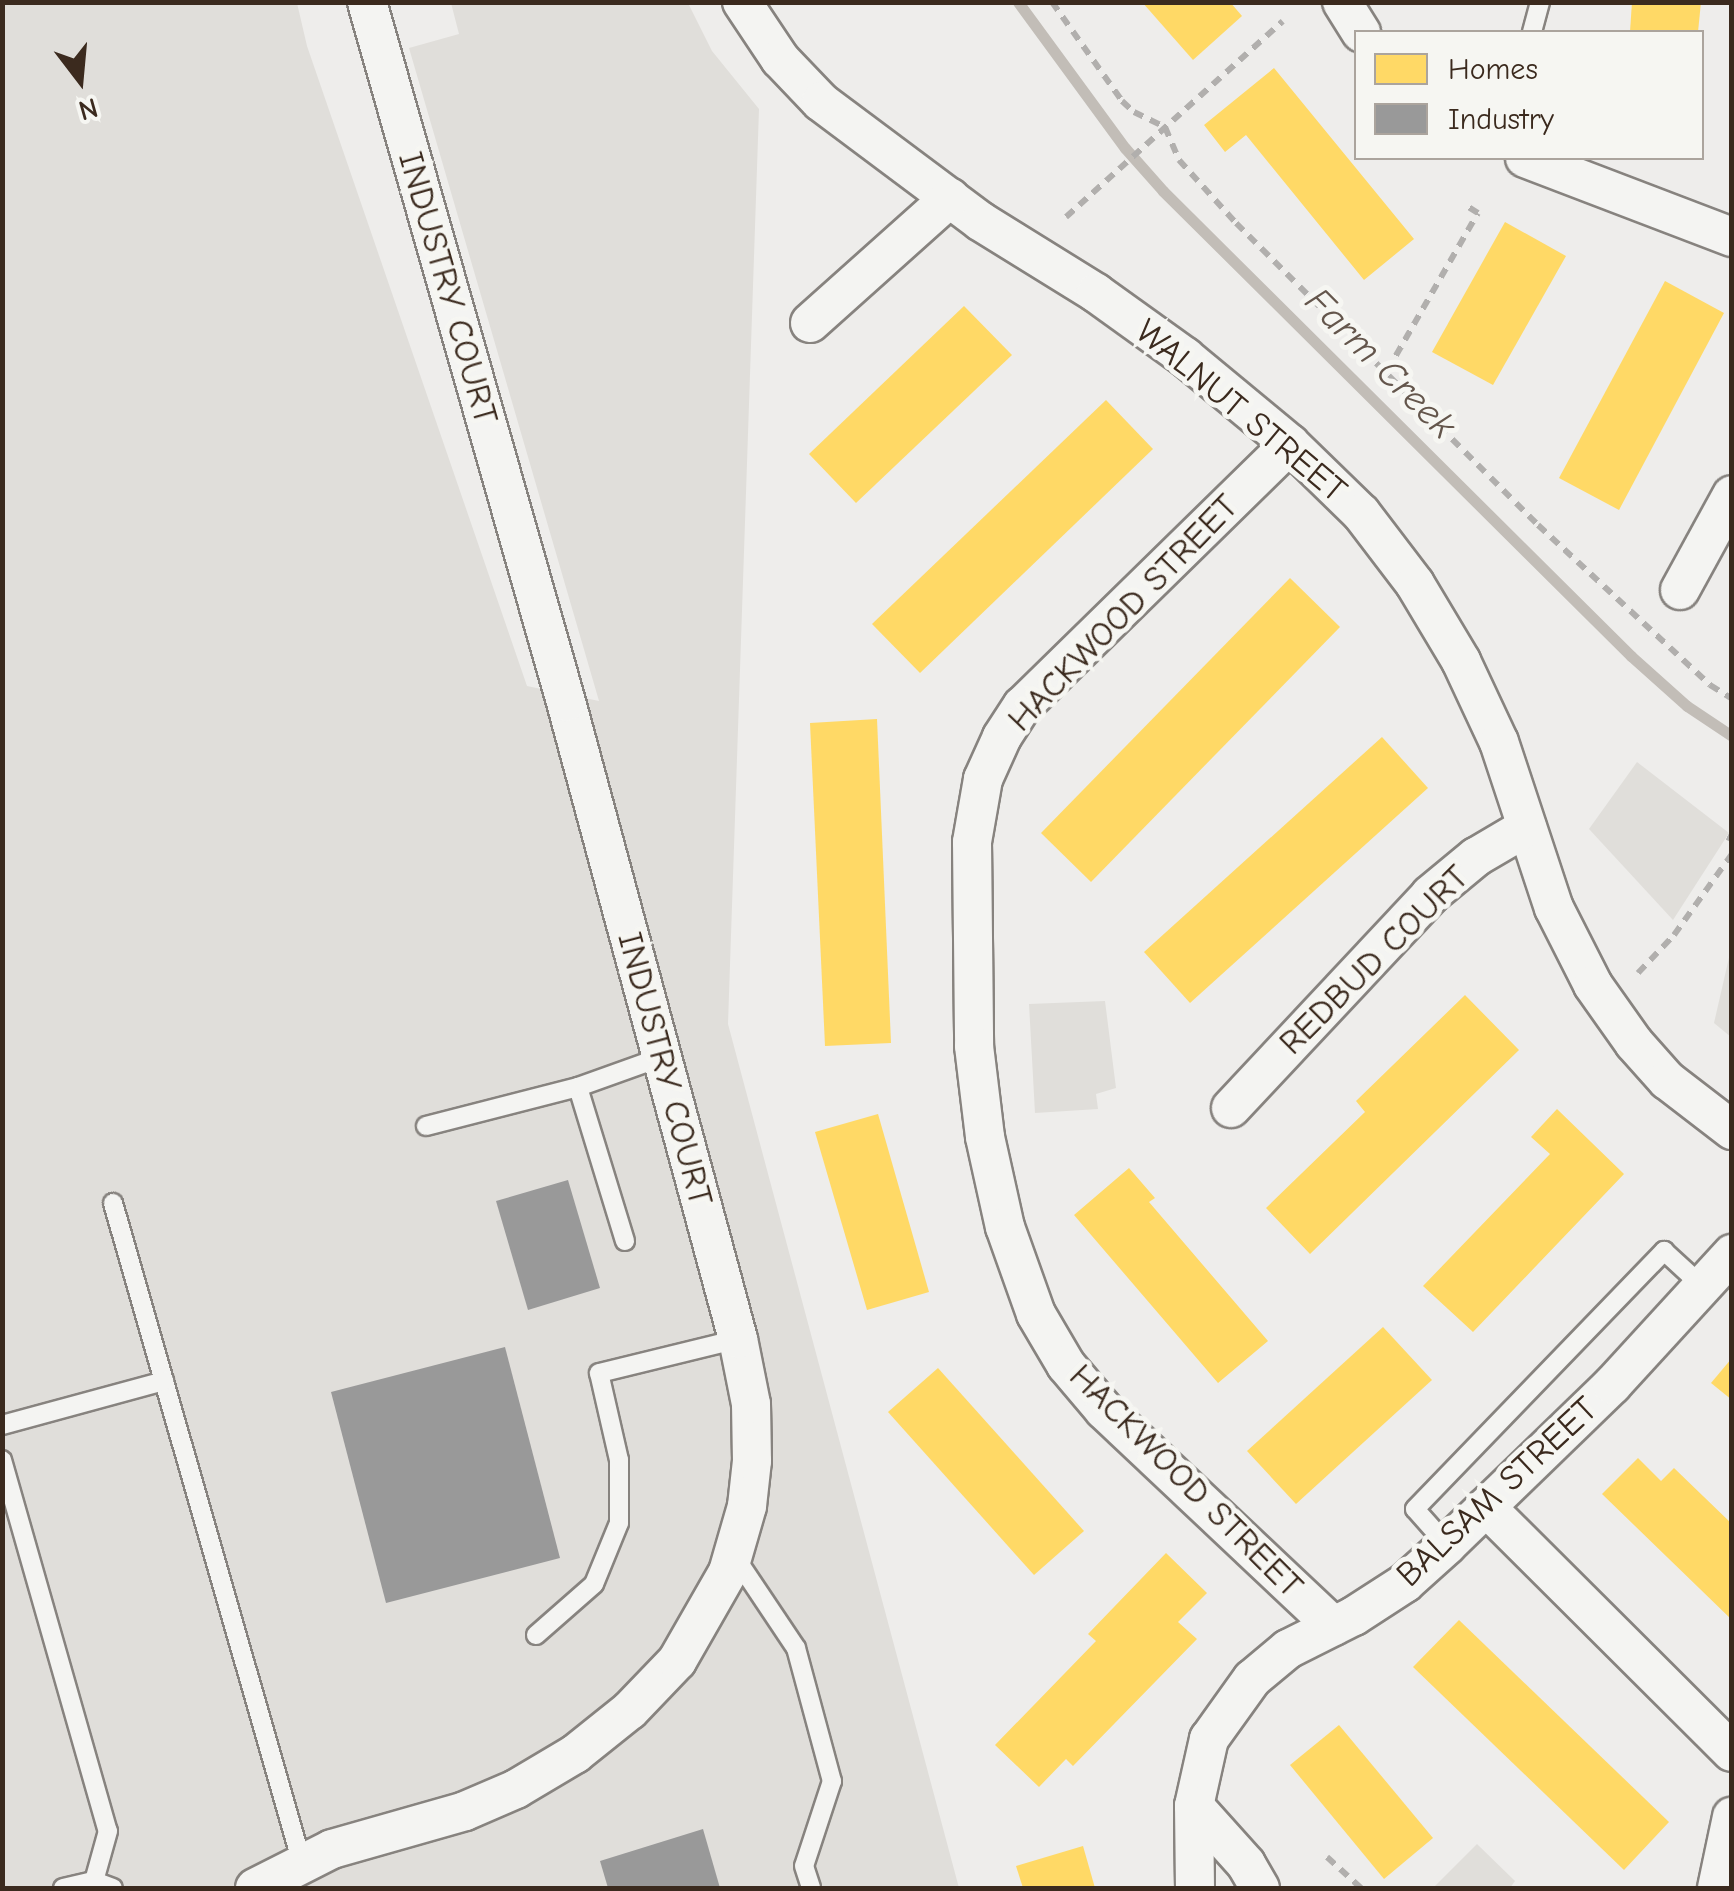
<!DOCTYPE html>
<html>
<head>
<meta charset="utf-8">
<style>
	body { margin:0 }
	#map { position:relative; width:1734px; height:1891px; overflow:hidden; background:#eeedeb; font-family:"Comic Neue",sans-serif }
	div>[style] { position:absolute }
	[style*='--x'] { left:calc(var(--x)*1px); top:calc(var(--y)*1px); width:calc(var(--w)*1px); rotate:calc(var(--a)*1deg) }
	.built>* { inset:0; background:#e0deda }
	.homes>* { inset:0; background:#ffd966 }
	.industry>* { inset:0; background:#999 }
	.stream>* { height:11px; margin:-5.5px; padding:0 5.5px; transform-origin:5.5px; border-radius:5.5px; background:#c2bdb7 }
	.path>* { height:6px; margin-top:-3px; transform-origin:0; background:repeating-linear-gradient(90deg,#b1afad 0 10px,transparent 0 18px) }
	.roads { filter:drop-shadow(2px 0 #87837f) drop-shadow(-2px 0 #87837f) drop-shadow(0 2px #87837f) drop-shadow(0 -2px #87837f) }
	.service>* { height:18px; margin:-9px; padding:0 9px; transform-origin:9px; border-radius:9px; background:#f4f4f2 }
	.minor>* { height:38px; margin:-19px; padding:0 19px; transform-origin:19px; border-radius:19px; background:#f4f4f2 }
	span { translate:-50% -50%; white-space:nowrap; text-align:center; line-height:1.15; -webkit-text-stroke:10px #f6f6f2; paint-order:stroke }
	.street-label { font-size:35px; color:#3b2a1e }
	.water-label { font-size:38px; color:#64564c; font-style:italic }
	.frame { position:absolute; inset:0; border:5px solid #3b2a1e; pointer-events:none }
	.legend { position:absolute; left:1354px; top:30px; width:350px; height:130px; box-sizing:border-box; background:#f6f6f2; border:2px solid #aba49d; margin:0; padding:12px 18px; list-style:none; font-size:30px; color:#3b2a1e }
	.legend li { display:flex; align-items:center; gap:20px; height:50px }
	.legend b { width:50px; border:2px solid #aba49d }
	.north { position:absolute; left:30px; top:30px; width:100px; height:100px; -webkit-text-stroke:8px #f6f6f2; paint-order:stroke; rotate:164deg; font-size:28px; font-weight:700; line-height:40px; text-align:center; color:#3b2a1e }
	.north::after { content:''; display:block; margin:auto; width:35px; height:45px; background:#3b2a1e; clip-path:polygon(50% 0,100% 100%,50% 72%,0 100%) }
</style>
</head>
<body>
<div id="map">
	<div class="built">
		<i style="clip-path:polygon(3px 3px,297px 3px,307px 46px,527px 686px,599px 701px,409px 48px,459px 34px,451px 3px,688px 3px,712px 51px,759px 109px,728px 1024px,959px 1888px,3px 1888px)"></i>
		<i style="clip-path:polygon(1637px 762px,1729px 833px,1673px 920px,1589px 829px)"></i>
		<i style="clip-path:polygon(1731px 949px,1732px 1036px,1731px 1037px,1714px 1023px)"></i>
		<i style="clip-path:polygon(1105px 1001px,1116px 1088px,1096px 1094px,1098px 1109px,1035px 1113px,1029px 1004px)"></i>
		<i style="clip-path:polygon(1477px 1844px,1515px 1881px,1510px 1888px,1433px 1888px)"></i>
	</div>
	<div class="homes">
		<i style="clip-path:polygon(1142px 2px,1230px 2px,1242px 16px,1193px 60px)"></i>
		<i style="clip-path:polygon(1632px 2px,1701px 2px,1698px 32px,1630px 32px)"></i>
		<i style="clip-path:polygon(1274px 68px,1414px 239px,1364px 280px,1246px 135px,1225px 152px,1204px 125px)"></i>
		<i style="clip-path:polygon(1505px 222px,1566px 256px,1493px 385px,1432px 352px)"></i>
		<i style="clip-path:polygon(1665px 281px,1724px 313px,1619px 510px,1559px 478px)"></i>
		<i style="clip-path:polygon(964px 306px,1012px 355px,856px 503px,809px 454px)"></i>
		<i style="clip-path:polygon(1106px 400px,1153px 449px,920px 673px,872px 624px)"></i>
		<i style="clip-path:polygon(1290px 578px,1340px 627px,1091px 882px,1041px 833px)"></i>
		<i style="clip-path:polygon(877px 719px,891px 1043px,825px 1046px,810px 723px)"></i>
		<i style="clip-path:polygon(1382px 737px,1428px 788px,1190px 1003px,1144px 952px)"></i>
		<i style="clip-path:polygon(1465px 995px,1519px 1050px,1310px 1254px,1266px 1208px,1365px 1112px,1356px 1101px)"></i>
		<i style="clip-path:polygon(1557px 1109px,1624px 1174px,1473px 1332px,1423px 1286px,1550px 1154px,1531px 1137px)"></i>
		<i style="clip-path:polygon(878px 1114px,929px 1292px,867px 1310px,815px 1132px)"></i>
		<i style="clip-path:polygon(1129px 1168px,1155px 1198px,1149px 1202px,1268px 1341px,1218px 1383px,1074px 1215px)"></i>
		<i style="clip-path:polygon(1383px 1327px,1432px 1380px,1296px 1504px,1247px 1451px)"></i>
		<i style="clip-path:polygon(1732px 1358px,1732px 1400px,1711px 1383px)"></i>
		<i style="clip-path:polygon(938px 1368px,1084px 1531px,1034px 1575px,888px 1412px)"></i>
		<i style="clip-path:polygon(1638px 1458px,1661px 1481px,1674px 1468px,1732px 1524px,1732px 1620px,1602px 1494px)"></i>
		<i style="clip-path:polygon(1166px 1553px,1207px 1593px,1178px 1622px,1197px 1639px,1073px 1766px,1066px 1759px,1039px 1787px,995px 1745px,1096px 1641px,1088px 1634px)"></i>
		<i style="clip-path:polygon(1459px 1620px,1669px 1822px,1624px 1870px,1413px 1667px)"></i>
		<i style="clip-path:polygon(1339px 1725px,1433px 1838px,1384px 1879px,1290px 1765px)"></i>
		<i style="clip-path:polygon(1083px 1846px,1095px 1888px,1023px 1888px,1016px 1866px)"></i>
	</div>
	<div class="industry">
		<i style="clip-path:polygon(568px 1180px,600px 1288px,528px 1310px,496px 1201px)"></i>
		<i style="clip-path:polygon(505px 1347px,560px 1558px,386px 1603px,331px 1392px)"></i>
		<i style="clip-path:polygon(703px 1829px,720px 1888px,608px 1888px,600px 1861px)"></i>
	</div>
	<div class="stream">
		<i style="--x:1018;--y:2;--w:181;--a:53.8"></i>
		<i style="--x:1125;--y:148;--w:57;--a:48.5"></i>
		<i style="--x:1163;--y:191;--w:660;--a:44.82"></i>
		<i style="--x:1631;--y:656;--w:75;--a:41.8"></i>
		<i style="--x:1687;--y:706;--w:54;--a:33.7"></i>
	</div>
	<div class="path">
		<i style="--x:1052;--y:2;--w:121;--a:54.7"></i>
		<i style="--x:1122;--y:101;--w:16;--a:43"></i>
		<i style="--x:1134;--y:112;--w:34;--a:26"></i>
		<i style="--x:1165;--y:127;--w:36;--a:67"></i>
		<i style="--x:1179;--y:160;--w:85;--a:47.9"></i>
		<i style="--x:1236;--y:223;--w:427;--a:45"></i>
		<i style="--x:1538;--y:525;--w:235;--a:42.9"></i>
		<i style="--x:1710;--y:685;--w:26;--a:32"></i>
		<i style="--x:1066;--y:217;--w:292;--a:-42.1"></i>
		<i style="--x:1387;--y:371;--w:182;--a:-60.1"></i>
		<i style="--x:1478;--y:213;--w:13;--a:-148"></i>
		<i style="--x:1727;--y:837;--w:5;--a:22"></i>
		<i style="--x:1638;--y:973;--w:52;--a:-46.5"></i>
		<i style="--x:1674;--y:935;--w:100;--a:-54.4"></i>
		<i style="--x:1327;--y:1857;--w:46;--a:42.4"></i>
	</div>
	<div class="roads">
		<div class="service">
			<i style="--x:1532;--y:32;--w:31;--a:-75"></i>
			<i style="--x:426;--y:1126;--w:157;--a:-14.4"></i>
			<i style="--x:113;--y:1203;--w:687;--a:74.02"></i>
			<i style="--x:625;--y:1241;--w:161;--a:-107"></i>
			<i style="--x:578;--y:1087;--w:89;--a:-19.7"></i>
			<i style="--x:2;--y:1425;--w:168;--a:-15.2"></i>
			<i style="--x:2;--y:1460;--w:386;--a:74.1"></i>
			<i style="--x:108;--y:1831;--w:52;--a:105.6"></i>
			<i style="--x:1447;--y:1545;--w:48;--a:-131.6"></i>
			<i style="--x:1415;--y:1509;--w:359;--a:-46"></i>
			<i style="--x:1664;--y:1251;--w:52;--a:42.6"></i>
			<i style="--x:733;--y:1554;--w:113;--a:56.2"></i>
			<i style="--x:796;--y:1648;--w:138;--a:74.9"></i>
			<i style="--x:832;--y:1781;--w:89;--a:108.2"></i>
			<i style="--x:804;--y:1866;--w:23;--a:72"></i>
			<i style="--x:536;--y:1635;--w:77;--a:-41.3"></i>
			<i style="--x:594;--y:1584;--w:66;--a:-67.7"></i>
			<i style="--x:619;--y:1523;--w:63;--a:-90"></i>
			<i style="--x:619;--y:1460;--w:89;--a:-102.9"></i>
			<i style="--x:599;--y:1373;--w:143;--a:-13.7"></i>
			<i style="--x:63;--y:1888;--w:32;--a:-13"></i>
			<i style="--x:94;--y:1881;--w:20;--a:20"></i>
		</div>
		<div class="minor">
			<i style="--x:742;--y:2;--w:69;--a:56.3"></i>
			<i style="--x:780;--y:59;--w:59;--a:46.4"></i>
			<i style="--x:821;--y:102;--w:199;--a:36.8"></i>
			<i style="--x:980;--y:221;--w:137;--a:31.8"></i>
			<i style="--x:1096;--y:293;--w:110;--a:35.7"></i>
			<i style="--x:1185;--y:357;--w:136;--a:39.6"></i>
			<i style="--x:1290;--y:444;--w:99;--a:44.2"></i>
			<i style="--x:1361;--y:513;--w:89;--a:52.7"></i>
			<i style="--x:1415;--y:584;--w:90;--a:59.1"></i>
			<i style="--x:1461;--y:661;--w:89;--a:64.9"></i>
			<i style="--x:1499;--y:742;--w:175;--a:71.7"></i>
			<i style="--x:1554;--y:908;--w:86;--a:63.1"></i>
			<i style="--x:1593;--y:985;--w:71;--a:54.7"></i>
			<i style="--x:1634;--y:1043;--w:50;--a:48.3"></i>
			<i style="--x:1667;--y:1080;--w:82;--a:37.6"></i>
			<i style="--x:1342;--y:2;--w:36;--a:58"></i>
			<i style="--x:1525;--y:158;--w:222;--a:20.9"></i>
			<i style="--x:810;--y:323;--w:188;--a:-41.8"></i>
			<i style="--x:1290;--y:444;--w:375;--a:135.6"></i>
			<i style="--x:1022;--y:706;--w:37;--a:123"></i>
			<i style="--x:1002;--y:737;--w:46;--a:114.3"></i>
			<i style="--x:983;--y:779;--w:64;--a:99.9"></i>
			<i style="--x:972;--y:842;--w:204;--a:89.4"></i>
			<i style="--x:974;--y:1046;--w:92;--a:83.1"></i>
			<i style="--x:985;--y:1137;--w:92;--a:77.5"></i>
			<i style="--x:1005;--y:1227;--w:92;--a:70.4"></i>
			<i style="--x:1036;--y:1314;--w:59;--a:59.5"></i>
			<i style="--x:1066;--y:1365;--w:59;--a:49.8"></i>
			<i style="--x:1104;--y:1410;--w:315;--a:43.3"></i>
			<i style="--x:1680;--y:590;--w:108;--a:-61.3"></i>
			<i style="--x:1231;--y:1108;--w:291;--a:-46.9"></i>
			<i style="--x:1430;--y:895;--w:60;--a:-39.6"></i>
			<i style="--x:1476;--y:857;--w:59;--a:-30.5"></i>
			<i style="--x:1486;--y:1507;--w:347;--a:44.9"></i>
			<i style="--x:1194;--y:1806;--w:69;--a:-77.4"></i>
			<i style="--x:1209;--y:1739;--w:74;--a:-54.4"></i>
			<i style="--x:1252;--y:1679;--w:47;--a:-39.8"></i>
			<i style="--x:1288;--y:1649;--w:74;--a:-26.6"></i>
			<i style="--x:1354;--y:1616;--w:61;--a:-32.9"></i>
			<i style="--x:1405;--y:1583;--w:57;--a:-42.1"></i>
			<i style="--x:1447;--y:1545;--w:230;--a:-44.1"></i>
			<i style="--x:1612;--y:1385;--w:178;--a:-47.5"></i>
			<i style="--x:255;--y:1888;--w:86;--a:-26.9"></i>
			<i style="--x:332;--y:1849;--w:138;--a:-15.9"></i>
			<i style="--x:465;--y:1811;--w:56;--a:-23.3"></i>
			<i style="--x:516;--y:1789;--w:69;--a:-30.7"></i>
			<i style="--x:575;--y:1754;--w:70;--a:-38.7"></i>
			<i style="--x:630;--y:1710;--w:68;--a:-46.2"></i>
			<i style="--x:677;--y:1661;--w:103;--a:-60.2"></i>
			<i style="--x:728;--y:1572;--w:69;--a:-73.9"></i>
			<i style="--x:747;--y:1506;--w:45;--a:-83.7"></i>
			<i style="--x:752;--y:1461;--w:57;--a:-91"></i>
			<i style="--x:751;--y:1404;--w:66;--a:-101.3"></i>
			<i style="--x:738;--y:1339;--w:660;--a:-105.11"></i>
			<i style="--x:566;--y:702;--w:728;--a:-105.87"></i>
			<i style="--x:1195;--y:1888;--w:82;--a:-90.7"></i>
			<i style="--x:1194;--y:1806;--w:78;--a:48.1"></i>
			<i style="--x:1246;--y:1864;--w:28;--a:60"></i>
			<i style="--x:1717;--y:1888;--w:73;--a:-78.1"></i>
		</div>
	</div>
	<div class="street-label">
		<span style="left:448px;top:288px;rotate:74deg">INDUSTRY COURT</span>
		<span style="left:1241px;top:411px;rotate:40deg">WALNUT STREET</span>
		<span style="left:1123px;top:613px;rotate:-46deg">HACKWOOD STREET</span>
		<span style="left:1374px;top:960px;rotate:-45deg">REDBUD COURT</span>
		<span style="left:665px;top:1069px;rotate:75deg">INDUSTRY COURT</span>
		<span style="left:1186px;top:1481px;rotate:45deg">HACKWOOD STREET</span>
		<span style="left:1497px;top:1492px;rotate:-43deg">BALSAM STREET</span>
	</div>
	<div class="water-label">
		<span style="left:1380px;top:364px;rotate:45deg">Farm Creek</span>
	</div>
	<div class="frame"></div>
	<ul class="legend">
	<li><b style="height:28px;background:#ffd966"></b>Homes</li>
	<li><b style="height:28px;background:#999"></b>Industry</li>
	</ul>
	<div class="north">N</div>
</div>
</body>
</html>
